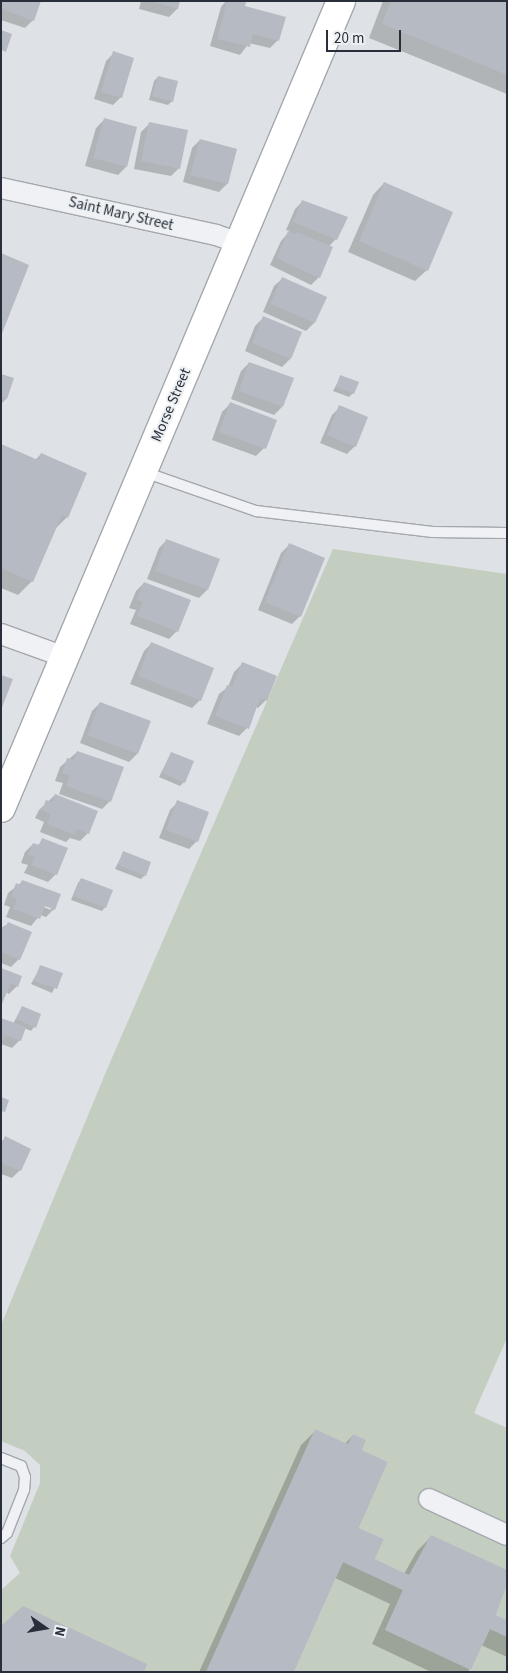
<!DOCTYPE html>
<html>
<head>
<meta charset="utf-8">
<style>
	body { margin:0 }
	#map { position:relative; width:508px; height:1673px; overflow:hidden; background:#dee1e5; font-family:"Source Sans 3",sans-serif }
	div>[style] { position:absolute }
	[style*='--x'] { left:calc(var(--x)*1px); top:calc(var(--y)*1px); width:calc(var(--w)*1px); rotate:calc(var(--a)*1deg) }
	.green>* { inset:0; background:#c4cec0 }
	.shadow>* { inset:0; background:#0003 }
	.building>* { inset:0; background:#b6bac2 }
	.roads { filter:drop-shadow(1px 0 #a4a8ae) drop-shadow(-1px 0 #a4a8ae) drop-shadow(0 1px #a4a8ae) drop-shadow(0 -1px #a4a8ae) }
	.lane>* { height:10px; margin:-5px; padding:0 5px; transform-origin:5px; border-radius:5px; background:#f0f1f4 }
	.street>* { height:20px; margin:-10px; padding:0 10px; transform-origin:10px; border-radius:10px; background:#f0f1f4 }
	.secondary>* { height:28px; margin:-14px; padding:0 14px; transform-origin:14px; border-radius:14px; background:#fff }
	span { translate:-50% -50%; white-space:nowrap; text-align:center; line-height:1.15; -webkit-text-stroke:4px #edf0f3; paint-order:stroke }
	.street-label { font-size:15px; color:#292f3a }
	.frame { position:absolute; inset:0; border:2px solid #292f3a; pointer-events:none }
	.north { position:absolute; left:20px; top:1603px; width:50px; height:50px; -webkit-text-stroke:4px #edf0f3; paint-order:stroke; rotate:103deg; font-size:14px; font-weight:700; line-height:20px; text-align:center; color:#292f3a }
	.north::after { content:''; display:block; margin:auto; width:18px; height:22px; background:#292f3a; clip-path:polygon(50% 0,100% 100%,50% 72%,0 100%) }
	.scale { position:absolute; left:326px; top:30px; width:75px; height:22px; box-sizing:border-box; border:2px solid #292f3a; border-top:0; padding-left:6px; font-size:15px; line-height:18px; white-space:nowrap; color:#292f3a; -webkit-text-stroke:4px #edf0f3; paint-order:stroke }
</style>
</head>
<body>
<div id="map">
	<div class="green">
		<i style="clip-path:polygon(333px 549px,507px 574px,507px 1338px,474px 1413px,507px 1428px,507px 1570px,409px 1575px,375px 1559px,384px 1539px,359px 1528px,388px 1462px,362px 1450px,365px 1440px,353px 1434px,348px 1444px,315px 1429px,206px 1672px,144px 1672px,1px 1626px,1px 1590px,20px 1573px,10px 1556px,40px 1483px,40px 1465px,25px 1451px,1px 1441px,1px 1325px,108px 1067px)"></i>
		<i style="clip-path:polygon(343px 1562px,403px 1590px,385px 1630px,471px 1670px,490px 1629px,507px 1637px,507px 1672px,294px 1672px)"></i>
		<i style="clip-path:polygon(507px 1585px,507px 1620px,496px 1615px)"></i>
	</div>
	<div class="shadow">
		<i style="clip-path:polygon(1px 1px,33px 20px,25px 28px,1px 20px)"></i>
		<i style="clip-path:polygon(141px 1px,179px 1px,177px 9px,169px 17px,139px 9px)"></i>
		<i style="clip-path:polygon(226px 1px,244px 3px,243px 7px,278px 40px,270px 48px,249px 43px,240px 55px,210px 46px,221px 7px)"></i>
		<i style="clip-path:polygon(383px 1px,507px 1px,507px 94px,369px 38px)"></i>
		<i style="clip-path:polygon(114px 53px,121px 97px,113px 105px,94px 99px,106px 61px)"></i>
		<i style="clip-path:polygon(158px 77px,172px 101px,168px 105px,149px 100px,154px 81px)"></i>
		<i style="clip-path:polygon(104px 120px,126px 167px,118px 175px,85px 166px,96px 128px)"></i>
		<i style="clip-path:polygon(149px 124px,179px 168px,171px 176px,134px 169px,141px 132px)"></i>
		<i style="clip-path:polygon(200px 140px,236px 149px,227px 184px,219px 192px,183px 182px,192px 148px)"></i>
		<i style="clip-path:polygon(384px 183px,427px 270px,415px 281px,348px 252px,373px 195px)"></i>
		<i style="clip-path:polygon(303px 201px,336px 239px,328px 247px,319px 277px,311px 285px,270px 265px,281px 241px,290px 231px,286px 230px,295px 209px)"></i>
		<i style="clip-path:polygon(282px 279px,325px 297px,314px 323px,306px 331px,263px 312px,274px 286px)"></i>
		<i style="clip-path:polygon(263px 318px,290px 359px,282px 367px,245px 351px,255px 326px)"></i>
		<i style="clip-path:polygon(249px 363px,282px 407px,274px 415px,231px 399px,241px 371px)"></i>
		<i style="clip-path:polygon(1px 375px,6px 399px,1px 404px)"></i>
		<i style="clip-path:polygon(341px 376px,353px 393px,349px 397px,333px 391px)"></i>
		<i style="clip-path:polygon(230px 404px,264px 448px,256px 456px,212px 440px,222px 412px)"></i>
		<i style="clip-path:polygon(340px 407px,355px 446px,347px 454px,320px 443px,332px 415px)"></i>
		<i style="clip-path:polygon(1px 445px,35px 460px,41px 454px,67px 517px,54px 530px,32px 581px,18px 595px,1px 588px)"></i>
		<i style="clip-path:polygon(167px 540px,218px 559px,207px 590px,199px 598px,147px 579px,159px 548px)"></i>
		<i style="clip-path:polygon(289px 545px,300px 616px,292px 624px,258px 610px,281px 553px)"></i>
		<i style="clip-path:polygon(144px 583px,177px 631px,169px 639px,130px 624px,136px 610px,129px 608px,136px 591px)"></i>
		<i style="clip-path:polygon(152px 643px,200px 700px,192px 708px,130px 684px,144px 651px)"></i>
		<i style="clip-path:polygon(242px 664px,266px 700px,258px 708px,256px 707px,247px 728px,239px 736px,207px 724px,219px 694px,228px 687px,234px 672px)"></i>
		<i style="clip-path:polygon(100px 703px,149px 722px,137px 754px,129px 762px,80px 743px,92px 711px)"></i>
		<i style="clip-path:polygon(77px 752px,110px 801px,102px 809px,59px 794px,63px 783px,55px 781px,60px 767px)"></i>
		<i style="clip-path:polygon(171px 753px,184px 782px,180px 786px,159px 777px)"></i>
		<i style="clip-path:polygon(55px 795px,88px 833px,80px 841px,70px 838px,66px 842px,40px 832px,44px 822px,35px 818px,39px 810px)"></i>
		<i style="clip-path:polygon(178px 802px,197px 841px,189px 849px,159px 838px,170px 810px)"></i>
		<i style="clip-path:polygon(43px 840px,56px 874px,48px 882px,24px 873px,28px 865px,21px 863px,25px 852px,33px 844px,37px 846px)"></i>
		<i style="clip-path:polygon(123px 853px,145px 875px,141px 879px,115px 869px)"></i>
		<i style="clip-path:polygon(81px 879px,105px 907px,102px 911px,71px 900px,78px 883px)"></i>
		<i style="clip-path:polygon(evenodd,23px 881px,54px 909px,46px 917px,40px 915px,31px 926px,6px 917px,10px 907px,4px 905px,8px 893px,23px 881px,38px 905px,51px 907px,51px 910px,38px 905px)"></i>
		<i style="clip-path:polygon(8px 924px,19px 959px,11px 967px,1px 963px,1px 928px)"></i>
		<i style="clip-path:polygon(41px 966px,61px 974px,52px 993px,31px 984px)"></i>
		<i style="clip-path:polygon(1px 969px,17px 986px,9px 994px,6px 992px)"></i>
		<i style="clip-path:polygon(22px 1007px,34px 1027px,31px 1031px,24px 1028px,20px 1040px,12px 1048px,1px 1044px,1px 1019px,13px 1024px)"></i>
		<i style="clip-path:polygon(6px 1138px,29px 1149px,20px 1170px,12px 1178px,1px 1174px,1px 1142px)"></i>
		<i style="clip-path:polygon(315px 1431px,345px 1444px,353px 1435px,360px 1450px,357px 1528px,374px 1560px,404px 1574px,417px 1551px,431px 1537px,494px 1616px,507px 1621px,507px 1657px,481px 1645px,468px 1672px,431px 1672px,372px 1644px,390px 1604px,335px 1578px,292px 1672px,199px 1672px,301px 1445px)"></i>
	</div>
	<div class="building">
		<i style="clip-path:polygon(1px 1px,41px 1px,34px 21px,1px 9px)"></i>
		<i style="clip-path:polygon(150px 1px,180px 1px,178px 9px)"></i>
		<i style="clip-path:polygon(227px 1px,246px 2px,245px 6px,286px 17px,279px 41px,253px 34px,250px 47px,217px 39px)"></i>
		<i style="clip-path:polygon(391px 1px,507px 1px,507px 75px,382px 24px)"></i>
		<i style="clip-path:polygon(1px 30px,12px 34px,6px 52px,1px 50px)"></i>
		<i style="clip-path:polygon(113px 51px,134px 58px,122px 98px,101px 92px)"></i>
		<i style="clip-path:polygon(158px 76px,178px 81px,173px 102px,152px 96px)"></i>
		<i style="clip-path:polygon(104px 118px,137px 127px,127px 167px,93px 158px)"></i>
		<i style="clip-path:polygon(149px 122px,188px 130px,180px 169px,141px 161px)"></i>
		<i style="clip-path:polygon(200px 139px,237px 149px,228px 184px,190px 175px)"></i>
		<i style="clip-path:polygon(384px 182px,453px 212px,428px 271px,359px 241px)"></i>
		<i style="clip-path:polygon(302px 200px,348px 217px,337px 240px,293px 222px)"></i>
		<i style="clip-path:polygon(288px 231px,294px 234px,297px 232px,333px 247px,320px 278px,284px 262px,277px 257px)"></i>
		<i style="clip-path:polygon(1px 253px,29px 265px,1px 336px)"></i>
		<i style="clip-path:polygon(282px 277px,327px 297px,315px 323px,270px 304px)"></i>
		<i style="clip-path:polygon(263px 316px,302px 332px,291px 359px,252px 343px)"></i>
		<i style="clip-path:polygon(249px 362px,294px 378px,283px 407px,239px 391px)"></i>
		<i style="clip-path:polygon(1px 374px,14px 378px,7px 399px,1px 397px)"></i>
		<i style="clip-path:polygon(340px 375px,359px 382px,354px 394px,336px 387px)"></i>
		<i style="clip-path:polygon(230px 402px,277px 420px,266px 449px,219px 432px)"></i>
		<i style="clip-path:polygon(339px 405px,368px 417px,356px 447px,327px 435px)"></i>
		<i style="clip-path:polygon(1px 444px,38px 460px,41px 453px,87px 473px,68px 518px,62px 515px,33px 582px,1px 568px)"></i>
		<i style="clip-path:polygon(166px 539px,220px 559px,208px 590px,155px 571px)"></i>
		<i style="clip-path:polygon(289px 543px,325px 558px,301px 617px,265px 602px)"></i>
		<i style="clip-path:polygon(144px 582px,191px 600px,178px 632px,137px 616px,143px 602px,136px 600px)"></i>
		<i style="clip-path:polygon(151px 642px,214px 668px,201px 701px,138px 676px)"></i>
		<i style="clip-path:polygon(242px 662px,277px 676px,267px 701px,260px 698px,249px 729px,215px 716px,227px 685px,232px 687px)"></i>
		<i style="clip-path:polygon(1px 675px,13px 679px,1px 710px)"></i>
		<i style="clip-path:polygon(100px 702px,151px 721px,138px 754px,87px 735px)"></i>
		<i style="clip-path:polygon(77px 751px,124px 767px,111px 802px,66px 786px,70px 775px,62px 773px,67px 758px,74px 760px)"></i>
		<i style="clip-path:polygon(171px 752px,194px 761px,185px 783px,162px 773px)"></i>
		<i style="clip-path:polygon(55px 794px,98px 811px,89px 834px,77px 829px,75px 835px,47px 824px,51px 814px,42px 810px,46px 800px,52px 802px)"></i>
		<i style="clip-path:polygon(177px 800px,209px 812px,198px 842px,166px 830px)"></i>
		<i style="clip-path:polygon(42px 838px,68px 848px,57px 875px,31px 865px,35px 857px,28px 855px,33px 843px,39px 845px)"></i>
		<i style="clip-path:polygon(123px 851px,151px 862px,146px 876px,118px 865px)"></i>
		<i style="clip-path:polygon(81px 878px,113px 890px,106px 908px,74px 896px)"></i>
		<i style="clip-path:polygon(22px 880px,61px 894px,55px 910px,45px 906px,40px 919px,13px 909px,17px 899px,11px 897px,16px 883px,20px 885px)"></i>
		<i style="clip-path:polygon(8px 922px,32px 932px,20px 960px,1px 952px,1px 927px,5px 928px)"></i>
		<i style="clip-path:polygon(40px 965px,63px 973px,57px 989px,34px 981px)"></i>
		<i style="clip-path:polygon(1px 968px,22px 976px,18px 987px,11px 983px,1px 1006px)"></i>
		<i style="clip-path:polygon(22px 1006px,41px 1014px,36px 1028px,16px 1019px)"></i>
		<i style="clip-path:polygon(1px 1018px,26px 1027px,21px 1041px,5px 1035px,1px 1043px)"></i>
		<i style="clip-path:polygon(1px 1097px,9px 1100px,5px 1112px,1px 1111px)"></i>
		<i style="clip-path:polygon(5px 1136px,31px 1149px,21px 1171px,1px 1163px,1px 1146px)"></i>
		<i style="clip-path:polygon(315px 1429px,348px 1444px,353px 1434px,366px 1440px,362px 1450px,388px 1462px,359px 1528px,384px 1539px,375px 1559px,409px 1575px,431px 1535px,507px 1570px,507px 1585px,496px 1615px,507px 1620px,507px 1637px,490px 1629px,471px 1670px,385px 1630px,403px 1590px,343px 1562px,294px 1672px,206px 1672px)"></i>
		<i style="clip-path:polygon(23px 1606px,147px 1664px,144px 1672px,1px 1672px,1px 1626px)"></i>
	</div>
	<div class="roads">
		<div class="lane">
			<i style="--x:144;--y:472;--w:119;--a:19.2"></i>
			<i style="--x:256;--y:511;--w:178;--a:6.8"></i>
			<i style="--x:433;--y:532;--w:74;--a:0.8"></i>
			<i style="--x:1;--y:1458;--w:22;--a:22"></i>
			<i style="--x:21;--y:1466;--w:12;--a:70"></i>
			<i style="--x:25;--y:1477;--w:13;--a:94"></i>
			<i style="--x:24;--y:1490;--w:46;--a:111.6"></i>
			<i style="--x:7;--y:1533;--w:8;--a:140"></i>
		</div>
		<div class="street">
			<i style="--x:1;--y:188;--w:220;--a:12.3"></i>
			<i style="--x:216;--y:235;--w:24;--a:19"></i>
			<i style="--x:1;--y:634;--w:68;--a:19.8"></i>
			<i style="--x:429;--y:1499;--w:86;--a:24.8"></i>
		</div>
		<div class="secondary">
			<i style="--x:1;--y:808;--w:876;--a:-67.15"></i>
		</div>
	</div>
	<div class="street-label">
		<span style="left:121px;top:214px;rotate:13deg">Saint Mary Street</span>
		<span style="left:171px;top:405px;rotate:-67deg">Morse Street</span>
	</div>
	<div class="frame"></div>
	<div class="north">N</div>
	<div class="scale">20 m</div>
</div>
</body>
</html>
